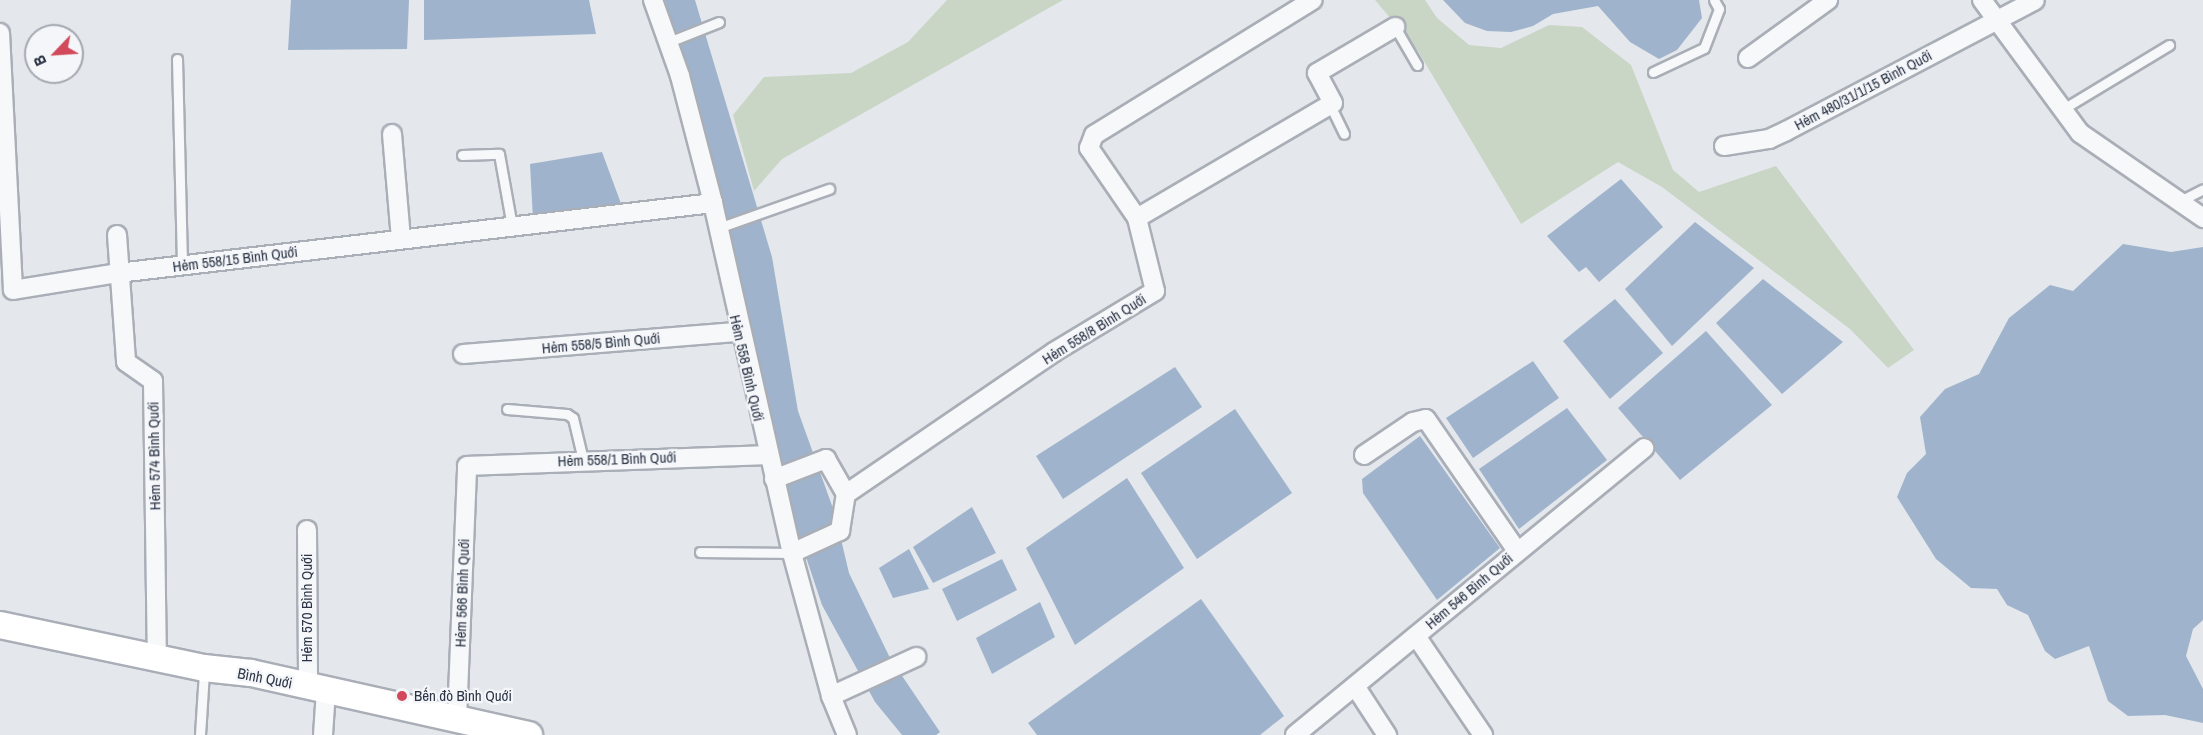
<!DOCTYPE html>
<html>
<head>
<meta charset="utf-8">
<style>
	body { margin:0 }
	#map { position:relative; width:2203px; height:735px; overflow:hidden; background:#e4e7ec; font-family:"Archivo Narrow",sans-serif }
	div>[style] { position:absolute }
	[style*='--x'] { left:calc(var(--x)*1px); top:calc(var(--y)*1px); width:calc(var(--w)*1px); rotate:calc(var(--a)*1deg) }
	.green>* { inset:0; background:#c9d6c5 }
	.water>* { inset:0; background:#9fb4cc }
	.roads { filter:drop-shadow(2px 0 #a9aeb7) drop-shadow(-2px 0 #a9aeb7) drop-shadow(0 2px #a9aeb7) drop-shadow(0 -2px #a9aeb7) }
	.lane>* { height:9px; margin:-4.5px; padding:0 4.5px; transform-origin:4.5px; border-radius:4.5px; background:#f7f8fa }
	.street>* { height:18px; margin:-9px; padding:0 9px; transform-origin:9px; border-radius:9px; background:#f7f8fa }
	.secondary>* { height:26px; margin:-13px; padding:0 13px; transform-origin:13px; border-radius:13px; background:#fff }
	.dots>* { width:16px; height:16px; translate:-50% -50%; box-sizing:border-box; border:3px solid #f4f6f9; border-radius:50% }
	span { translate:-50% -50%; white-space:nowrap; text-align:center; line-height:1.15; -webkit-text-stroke:4.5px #f4f6f9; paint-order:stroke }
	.street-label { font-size:15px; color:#2b3445 }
	.poi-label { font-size:15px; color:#2b3445 }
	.left { translate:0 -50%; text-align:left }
	.north { position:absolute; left:24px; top:24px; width:60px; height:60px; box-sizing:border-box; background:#f4f6f9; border:2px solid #a4a8b1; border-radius:50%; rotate:245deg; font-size:16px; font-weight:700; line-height:24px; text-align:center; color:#2b3445 }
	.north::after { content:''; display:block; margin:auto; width:21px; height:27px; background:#d1495b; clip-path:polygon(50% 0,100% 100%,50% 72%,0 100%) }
</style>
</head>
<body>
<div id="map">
	<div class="green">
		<i style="clip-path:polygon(947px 0,1063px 0,782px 159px,754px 191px,733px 115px,764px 77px,851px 73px,908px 42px)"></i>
		<i style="clip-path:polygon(1375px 0,1425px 0,1437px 18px,1469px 45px,1501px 48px,1549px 25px,1582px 27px,1631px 65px,1673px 170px,1699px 192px,1776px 166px,1914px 350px,1888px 368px,1850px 329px,1662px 187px,1618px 162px,1521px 224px,1418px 51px)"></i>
	</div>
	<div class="water">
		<i style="clip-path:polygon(291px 0,409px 0,407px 49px,288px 50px)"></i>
		<i style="clip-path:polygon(424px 0,589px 0,596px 34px,424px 40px)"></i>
		<i style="clip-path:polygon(665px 0,695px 0,772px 257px,798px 411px,835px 514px,849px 573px,890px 658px,940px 732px,936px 735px,902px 735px,875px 702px,822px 605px,797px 530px,701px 113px)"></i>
		<i style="clip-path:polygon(1443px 0,1699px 0,1702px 18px,1677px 50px,1659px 59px,1630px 42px,1598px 6px,1553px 14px,1533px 26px,1511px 32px,1487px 31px,1465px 23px)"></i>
		<i style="clip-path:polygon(602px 152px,623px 209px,533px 219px,530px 164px)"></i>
		<i style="clip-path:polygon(1621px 179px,1663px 227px,1599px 282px,1586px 267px,1579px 272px,1547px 236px)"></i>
		<i style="clip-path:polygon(1695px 222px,1754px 268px,1672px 346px,1625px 289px)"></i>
		<i style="clip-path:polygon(2123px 244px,2171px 252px,2203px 247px,2203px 620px,2193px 629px,2186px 656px,2203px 689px,2203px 723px,2165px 715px,2128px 716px,2108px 701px,2089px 646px,2055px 659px,2045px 651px,2028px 615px,2007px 605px,1997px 589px,1971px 588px,1936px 559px,1897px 497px,1907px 473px,1926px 454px,1920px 417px,1945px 389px,1979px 374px,2009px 318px,2050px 285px,2073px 291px)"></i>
		<i style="clip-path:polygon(1763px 279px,1843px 342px,1782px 394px,1716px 323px)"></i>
		<i style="clip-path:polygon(1615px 299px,1663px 353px,1610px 399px,1563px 341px)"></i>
		<i style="clip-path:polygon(1706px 331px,1772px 405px,1680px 480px,1618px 408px)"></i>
		<i style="clip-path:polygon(1533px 361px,1559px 398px,1473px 458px,1446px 418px)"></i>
		<i style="clip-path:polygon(1175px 367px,1202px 407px,1063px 499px,1036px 456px)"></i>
		<i style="clip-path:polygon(1567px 408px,1607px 460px,1519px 529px,1479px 469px)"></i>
		<i style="clip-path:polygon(1235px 409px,1292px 493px,1197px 559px,1141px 473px)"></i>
		<i style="clip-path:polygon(1420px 436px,1500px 548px,1437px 600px,1363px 493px,1362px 479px)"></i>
		<i style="clip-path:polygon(1127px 478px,1184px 568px,1075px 645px,1026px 548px)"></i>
		<i style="clip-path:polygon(972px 507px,996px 553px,933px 583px,913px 547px)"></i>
		<i style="clip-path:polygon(909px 549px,929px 589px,893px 598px,879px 568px)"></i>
		<i style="clip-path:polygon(1002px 559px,1017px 590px,957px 621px,942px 589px)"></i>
		<i style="clip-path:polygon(1201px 599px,1284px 716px,1260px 735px,1037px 735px,1028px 723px)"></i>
		<i style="clip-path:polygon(1040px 602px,1055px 637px,992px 674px,976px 638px)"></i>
	</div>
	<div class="roads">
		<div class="lane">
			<i style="--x:1395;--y:27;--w:44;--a:59.9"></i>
			<i style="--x:666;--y:43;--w:57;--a:-21.6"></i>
			<i style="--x:177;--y:59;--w:206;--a:88.6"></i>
			<i style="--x:1653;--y:72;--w:56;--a:-25.2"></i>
			<i style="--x:1704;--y:48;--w:42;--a:-69"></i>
			<i style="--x:1719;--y:9;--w:10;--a:-119"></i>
			<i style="--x:1330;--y:105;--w:32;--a:64"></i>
			<i style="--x:2063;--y:109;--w:124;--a:-31.1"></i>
			<i style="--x:462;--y:155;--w:37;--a:-2"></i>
			<i style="--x:499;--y:154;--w:73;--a:79.8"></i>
			<i style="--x:2178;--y:202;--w:28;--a:-27"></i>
			<i style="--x:718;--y:228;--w:118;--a:-19.4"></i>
			<i style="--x:507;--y:409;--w:60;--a:4.8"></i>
			<i style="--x:567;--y:414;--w:7;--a:34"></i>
			<i style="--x:573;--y:418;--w:43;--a:76.6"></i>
			<i style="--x:700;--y:552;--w:92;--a:0.6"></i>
			<i style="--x:200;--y:735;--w:64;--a:-86.4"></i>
		</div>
		<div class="street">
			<i style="--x:653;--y:0;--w:81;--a:70.4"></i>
			<i style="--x:680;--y:76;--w:131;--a:75.4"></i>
			<i style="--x:713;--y:203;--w:359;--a:77.3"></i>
			<i style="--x:792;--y:553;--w:148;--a:74.7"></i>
			<i style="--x:831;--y:696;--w:42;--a:67.7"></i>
			<i style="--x:1982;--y:0;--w:165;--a:53.6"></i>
			<i style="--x:2080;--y:133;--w:150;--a:34.6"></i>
			<i style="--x:0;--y:33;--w:257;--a:87.1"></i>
			<i style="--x:13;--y:290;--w:106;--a:-9.2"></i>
			<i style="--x:118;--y:273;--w:599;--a:-6.71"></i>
			<i style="--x:1748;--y:58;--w:99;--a:-35.9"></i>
			<i style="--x:392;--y:134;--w:105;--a:85.1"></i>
			<i style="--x:1724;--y:146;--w:46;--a:-8.8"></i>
			<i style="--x:1769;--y:139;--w:19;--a:-25"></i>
			<i style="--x:1786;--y:131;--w:281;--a:-27.7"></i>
			<i style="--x:1137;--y:218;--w:227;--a:-30.4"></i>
			<i style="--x:1333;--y:103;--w:34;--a:-118"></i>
			<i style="--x:1317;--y:73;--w:91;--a:-30.5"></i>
			<i style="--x:117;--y:235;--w:127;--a:85.9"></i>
			<i style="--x:126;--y:362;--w:33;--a:35"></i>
			<i style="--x:153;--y:381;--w:274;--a:89.2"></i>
			<i style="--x:463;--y:354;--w:277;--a:-4.6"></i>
			<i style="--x:1364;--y:455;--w:59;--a:-34"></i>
			<i style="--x:1413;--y:422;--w:13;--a:-13"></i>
			<i style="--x:1426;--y:419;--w:160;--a:55.4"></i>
			<i style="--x:774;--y:479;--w:56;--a:-21"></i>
			<i style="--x:826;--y:459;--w:40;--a:60.3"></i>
			<i style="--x:846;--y:494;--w:252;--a:-34.3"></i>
			<i style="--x:1054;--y:352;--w:118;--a:-31.1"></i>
			<i style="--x:1155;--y:291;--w:75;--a:-103.9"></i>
			<i style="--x:1137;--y:218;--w:85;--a:-124.4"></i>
			<i style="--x:1089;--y:148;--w:14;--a:-69"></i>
			<i style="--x:1094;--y:135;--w:257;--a:-31.7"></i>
			<i style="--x:307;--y:530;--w:156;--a:89.6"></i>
			<i style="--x:792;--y:553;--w:53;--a:-24.6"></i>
			<i style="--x:840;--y:531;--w:37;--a:-81"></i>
			<i style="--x:1416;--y:636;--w:120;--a:55.9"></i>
			<i style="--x:1355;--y:686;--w:59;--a:56.9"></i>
			<i style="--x:831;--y:696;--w:94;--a:-24.6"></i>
			<i style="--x:457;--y:719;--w:253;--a:-87.7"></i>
			<i style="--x:467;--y:466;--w:301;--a:-2.1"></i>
			<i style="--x:323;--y:735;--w:45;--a:-86.2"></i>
			<i style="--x:1295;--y:735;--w:452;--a:-39.4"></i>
		</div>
		<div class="secondary">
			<i style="--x:0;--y:625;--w:208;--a:11.9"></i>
			<i style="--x:204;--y:668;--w:47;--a:6.1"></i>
			<i style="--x:251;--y:673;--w:285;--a:12.6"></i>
		</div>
	</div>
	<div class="dots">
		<i style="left:402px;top:696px;background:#d1495b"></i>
	</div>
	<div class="street-label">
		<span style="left:1863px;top:90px;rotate:-28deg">Hẻm 480/31/1/15 Bình Quới</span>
		<span style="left:235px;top:259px;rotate:-7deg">Hẻm 558/15 Bình Quới</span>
		<span style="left:1094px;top:329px;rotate:-32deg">Hẻm 558/8 Bình Quới</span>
		<span style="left:601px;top:343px;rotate:-5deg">Hẻm 558/5 Bình Quới</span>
		<span style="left:747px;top:368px;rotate:77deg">Hẻm 558 Bình Quới</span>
		<span style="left:154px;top:456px;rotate:-91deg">Hẻm 574 Bình Quới</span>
		<span style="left:617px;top:459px;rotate:-2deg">Hẻm 558/1 Bình Quới</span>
		<span style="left:1469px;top:591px;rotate:-40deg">Hẻm 546 Bình Quới</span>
		<span style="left:462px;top:593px;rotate:-88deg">Hẻm 566 Bình Quới</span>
		<span style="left:307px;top:608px;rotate:-90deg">Hẻm 570 Bình Quới</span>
		<span style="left:265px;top:678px;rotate:11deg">Bình Quới</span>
	</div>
	<div class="poi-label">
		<span class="left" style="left:414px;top:696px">Bến đò Bình Quới</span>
	</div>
	<div class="north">B</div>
</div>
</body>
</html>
